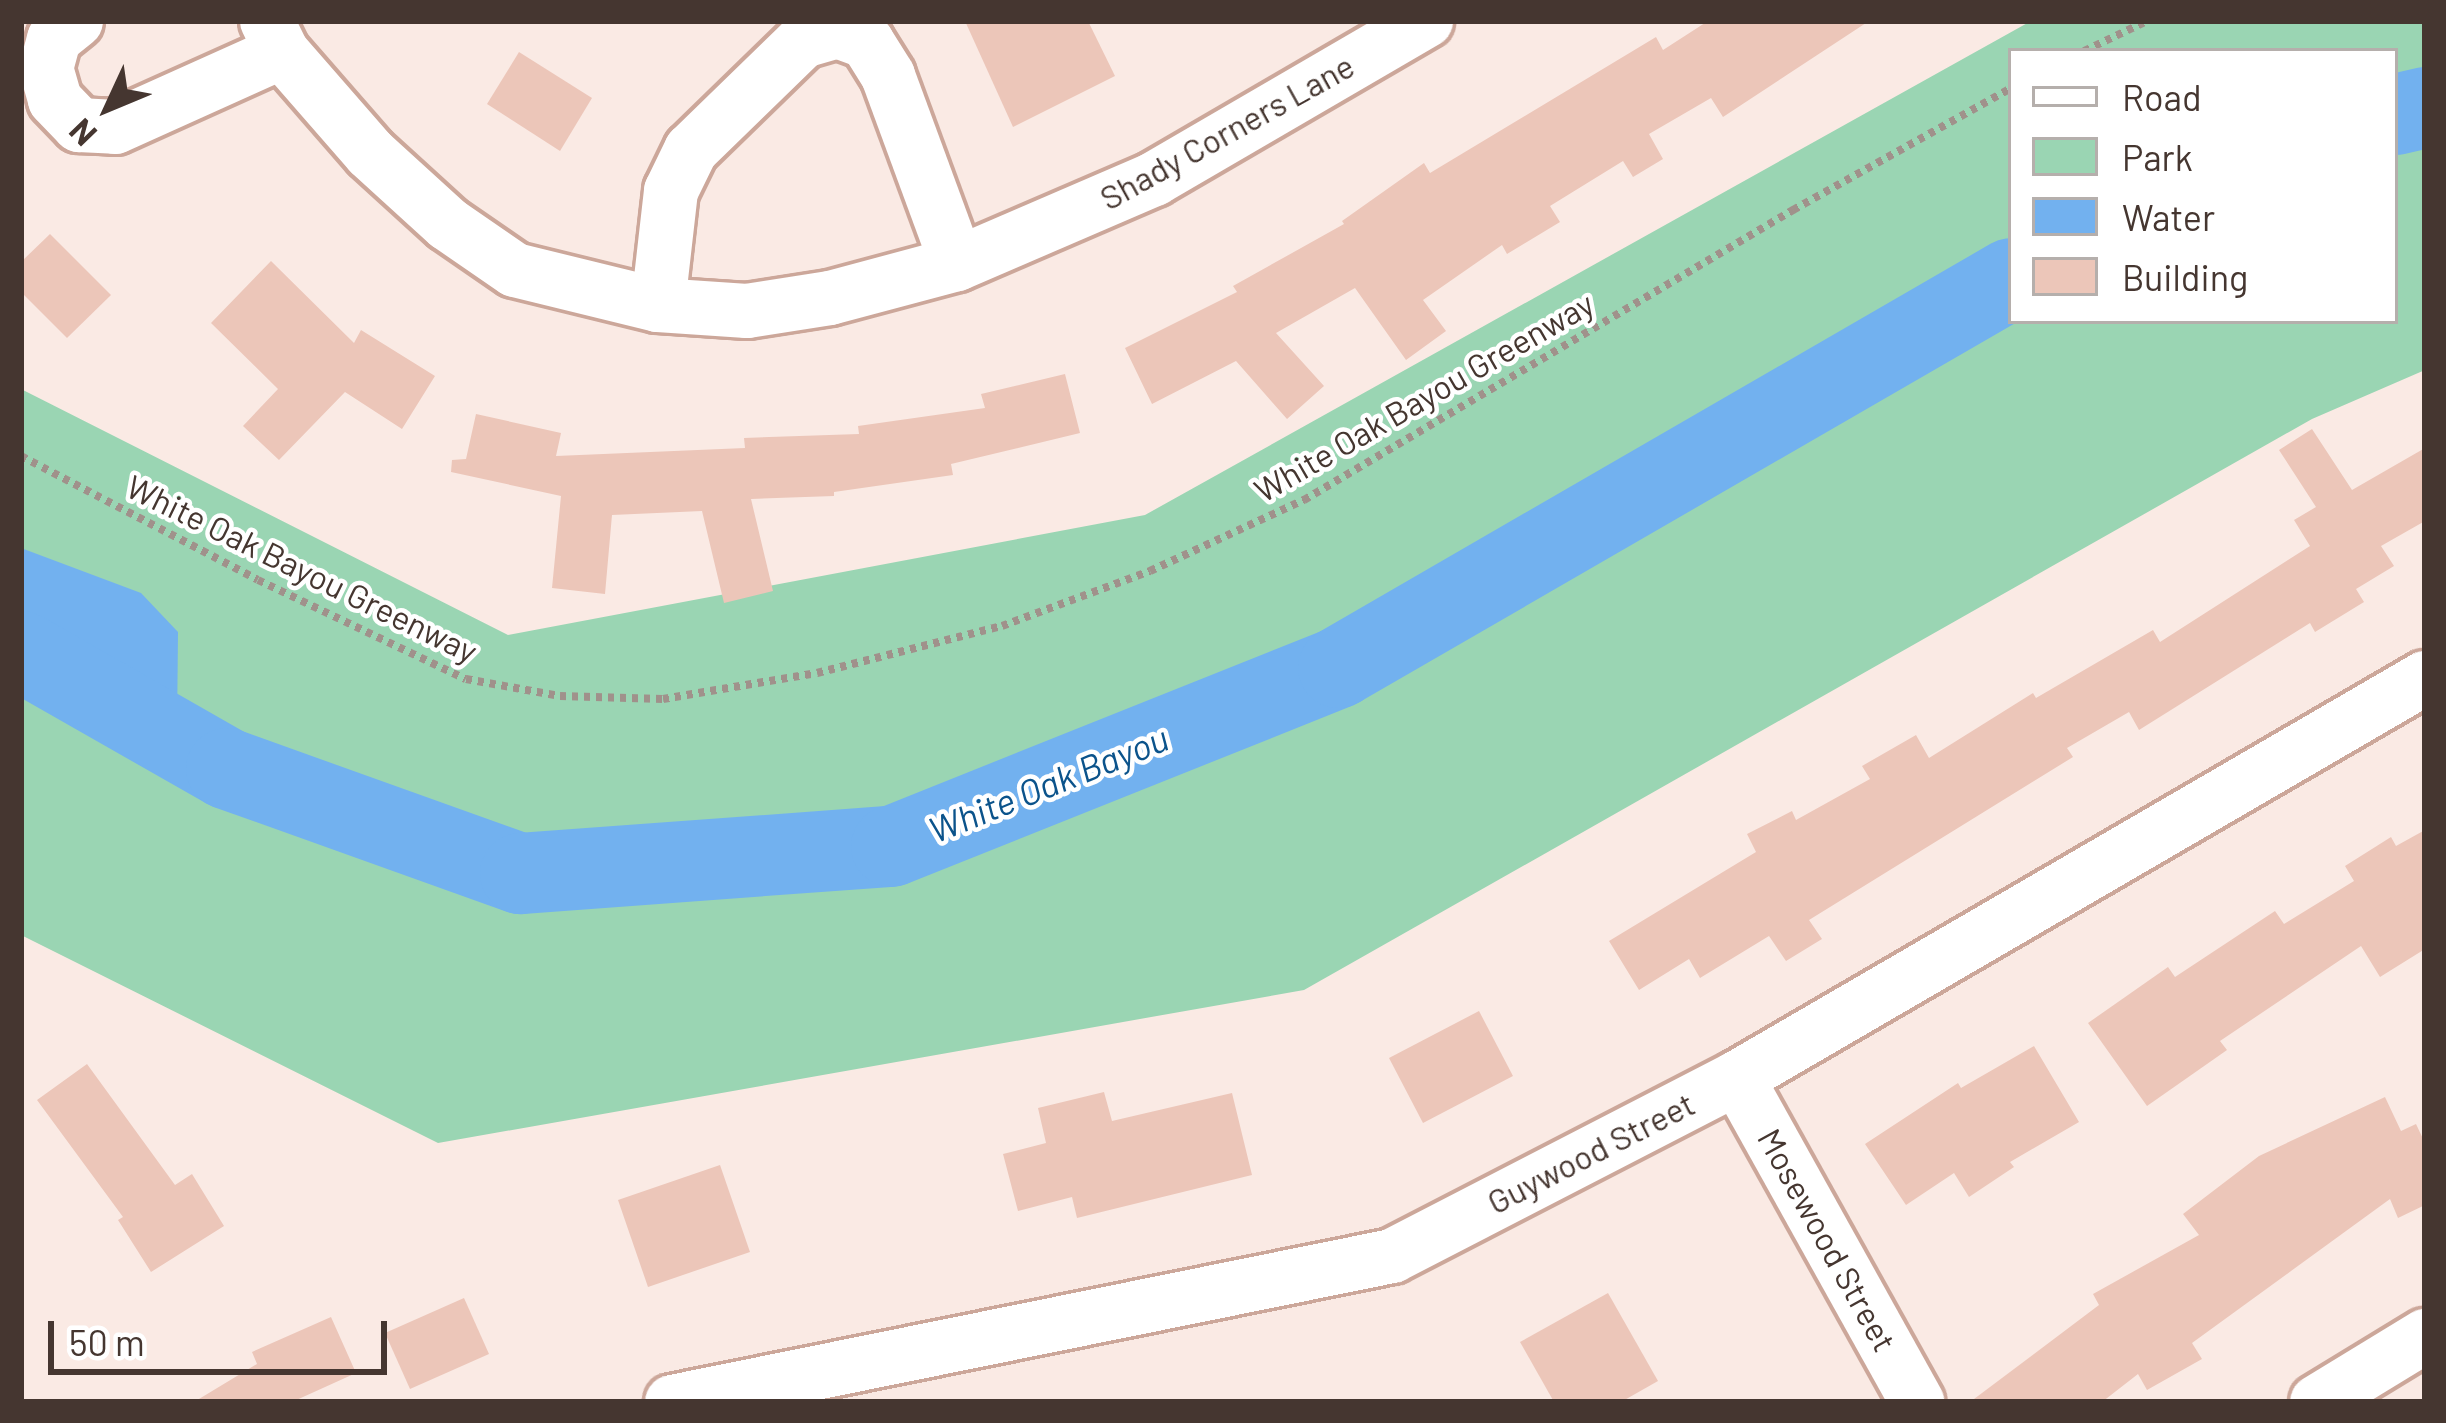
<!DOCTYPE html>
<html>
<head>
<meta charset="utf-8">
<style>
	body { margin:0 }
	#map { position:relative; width:2446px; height:1423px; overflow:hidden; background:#faeae4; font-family:Barlow,sans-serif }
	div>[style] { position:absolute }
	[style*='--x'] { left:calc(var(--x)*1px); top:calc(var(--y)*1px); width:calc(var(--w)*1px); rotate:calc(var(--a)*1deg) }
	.green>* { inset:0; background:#9ad5b3 }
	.water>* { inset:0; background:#72b1ef }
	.river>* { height:81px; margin:-40.5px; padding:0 40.5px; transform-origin:40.5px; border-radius:40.5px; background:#72b1ef }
	.building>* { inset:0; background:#ecc6b9 }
	.path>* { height:8px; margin-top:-4px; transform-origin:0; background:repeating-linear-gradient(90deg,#a0918b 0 6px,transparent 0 12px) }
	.roads { filter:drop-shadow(3px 0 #cca79a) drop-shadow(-3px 0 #cca79a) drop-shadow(0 3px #cca79a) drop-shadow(0 -3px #cca79a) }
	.minor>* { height:54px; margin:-27px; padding:0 27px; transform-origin:27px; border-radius:27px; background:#fff }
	span { translate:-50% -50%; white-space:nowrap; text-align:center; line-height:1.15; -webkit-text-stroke:9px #fff; paint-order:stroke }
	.street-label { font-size:33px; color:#453630 }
	.water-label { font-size:36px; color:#0b538b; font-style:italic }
	.frame { position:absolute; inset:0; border:24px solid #453630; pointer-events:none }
	.legend { position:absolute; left:2008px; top:48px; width:390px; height:276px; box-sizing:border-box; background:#fff; border:3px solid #b5afac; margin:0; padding:15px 21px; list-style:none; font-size:36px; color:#453630 }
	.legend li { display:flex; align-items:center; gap:24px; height:60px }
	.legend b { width:60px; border:3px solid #b5afac }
	.north { position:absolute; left:48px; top:48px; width:120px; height:120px; -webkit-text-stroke:9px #fff; paint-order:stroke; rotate:226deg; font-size:33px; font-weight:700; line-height:48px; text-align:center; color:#453630 }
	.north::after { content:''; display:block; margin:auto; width:42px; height:54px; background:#453630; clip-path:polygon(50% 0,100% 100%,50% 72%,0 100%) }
	.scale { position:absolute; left:48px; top:1321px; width:339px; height:54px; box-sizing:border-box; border:6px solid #453630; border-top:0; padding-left:15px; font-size:36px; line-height:42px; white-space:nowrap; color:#453630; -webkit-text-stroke:9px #fff; paint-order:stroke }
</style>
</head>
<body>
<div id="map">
	<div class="green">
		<i style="clip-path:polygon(evenodd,2031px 21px,2425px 21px,2425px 370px,2312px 419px,1304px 990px,438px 1143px,21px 935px,21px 389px,508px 635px,1145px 515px,2031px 21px,2011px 51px,2395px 51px,2395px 321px,2011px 321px,2011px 51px)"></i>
	</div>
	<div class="water">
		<i style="clip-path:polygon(21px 548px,141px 593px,178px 632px,177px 731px,141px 741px,109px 738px,21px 685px)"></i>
	</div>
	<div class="river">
		<i style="--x:2395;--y:114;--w:31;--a:-13"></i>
		<i style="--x:21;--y:651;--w:236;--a:29.7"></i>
		<i style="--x:226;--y:768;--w:312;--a:19.7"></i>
		<i style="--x:520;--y:873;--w:372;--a:-4.2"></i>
		<i style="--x:891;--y:846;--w:482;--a:-21.8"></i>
		<i style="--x:1338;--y:667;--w:777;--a:-30.03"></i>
	</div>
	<div class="building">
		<i style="clip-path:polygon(965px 21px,1088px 21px,1115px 76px,1013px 127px)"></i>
		<i style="clip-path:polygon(1708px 21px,1869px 21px,1723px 117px,1711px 98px,1649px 134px,1663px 159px,1633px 177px,1623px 161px,1550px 206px,1560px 222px,1507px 254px,1502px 245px,1423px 300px,1446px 331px,1406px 360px,1355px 288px,1276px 333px,1324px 386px,1287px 419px,1236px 361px,1152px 404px,1125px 348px,1237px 292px,1233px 286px,1344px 224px,1342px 221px,1424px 163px,1430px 173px,1656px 37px,1663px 50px)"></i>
		<i style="clip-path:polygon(519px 52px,592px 98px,560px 151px,487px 104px)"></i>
		<i style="clip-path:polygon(50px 234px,111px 295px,67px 338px,21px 292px,21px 262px)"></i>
		<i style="clip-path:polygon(271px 261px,354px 343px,361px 330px,435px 376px,402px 429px,345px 392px,279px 460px,243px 426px,278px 389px,211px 323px)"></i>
		<i style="clip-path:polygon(1065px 374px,1080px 433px,951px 464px,953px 475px,834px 492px,834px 496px,751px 499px,773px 591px,724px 603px,702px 511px,612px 515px,605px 594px,552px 588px,561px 496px,451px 472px,452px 460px,466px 459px,476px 414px,561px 433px,556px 456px,745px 448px,744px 438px,859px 434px,858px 426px,985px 408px,981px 394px)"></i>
		<i style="clip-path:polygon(2312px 429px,2352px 490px,2425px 448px,2425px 521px,2381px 546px,2394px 566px,2356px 589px,2364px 602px,2315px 632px,2310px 623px,2139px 730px,2129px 712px,2067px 748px,2073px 757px,1809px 920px,1822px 939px,1786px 961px,1769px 936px,1700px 978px,1689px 959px,1639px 990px,1609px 941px,1756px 852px,1747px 834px,1792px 811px,1796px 820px,1870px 779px,1862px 766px,1916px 735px,1929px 758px,2033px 693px,2036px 698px,2153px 630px,2160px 642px,2310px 546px,2294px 520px,2316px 507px,2279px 450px)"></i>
		<i style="clip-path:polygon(2425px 830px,2425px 949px,2380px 977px,2361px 946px,2220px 1041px,2227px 1050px,2147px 1106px,2088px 1023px,2168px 967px,2175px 977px,2275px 911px,2284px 924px,2354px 881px,2345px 866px,2391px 837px,2396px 846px)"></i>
		<i style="clip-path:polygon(1479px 1011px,1513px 1076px,1423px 1123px,1389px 1058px)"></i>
		<i style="clip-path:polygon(2034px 1046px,2079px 1122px,2010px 1162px,2014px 1167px,1969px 1197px,1954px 1173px,1906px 1205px,1865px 1144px,1958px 1083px,1961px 1088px)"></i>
		<i style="clip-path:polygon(87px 1064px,175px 1185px,192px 1174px,224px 1226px,151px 1272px,118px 1220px,123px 1217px,37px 1100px)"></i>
		<i style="clip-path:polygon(1104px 1092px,1112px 1121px,1232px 1093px,1252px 1175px,1077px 1218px,1072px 1197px,1018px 1211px,1003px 1154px,1046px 1143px,1038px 1108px)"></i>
		<i style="clip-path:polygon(2385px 1097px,2401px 1131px,2416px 1124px,2425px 1143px,2425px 1205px,2398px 1218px,2390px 1199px,2192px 1343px,2202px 1359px,2147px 1390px,2138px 1374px,2102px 1402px,1970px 1402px,2099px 1305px,2093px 1294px,2199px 1235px,2183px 1214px,2259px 1156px)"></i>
		<i style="clip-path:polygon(720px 1165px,750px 1252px,648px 1287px,618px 1200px)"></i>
		<i style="clip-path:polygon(1608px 1293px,1658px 1381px,1621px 1402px,1554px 1402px,1520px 1342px)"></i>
		<i style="clip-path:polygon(464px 1298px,489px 1354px,410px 1389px,385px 1333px)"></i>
		<i style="clip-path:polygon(331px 1317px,356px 1373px,292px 1402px,194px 1402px,257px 1364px,252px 1352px)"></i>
	</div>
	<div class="path">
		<i style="--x:2084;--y:51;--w:70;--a:-25.5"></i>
		<i style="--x:21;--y:456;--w:267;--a:27.6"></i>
		<i style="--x:258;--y:580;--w:230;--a:25.5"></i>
		<i style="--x:466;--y:679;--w:96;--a:10.3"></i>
		<i style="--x:560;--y:696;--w:103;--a:1.7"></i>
		<i style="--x:663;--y:699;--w:156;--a:-9.6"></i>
		<i style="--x:817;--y:673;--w:191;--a:-14.3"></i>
		<i style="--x:1002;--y:626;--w:158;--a:-20.4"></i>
		<i style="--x:1150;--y:571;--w:170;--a:-24.8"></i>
		<i style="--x:1304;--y:500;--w:569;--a:-30.67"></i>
		<i style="--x:1793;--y:210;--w:250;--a:-29.2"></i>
	</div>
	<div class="roads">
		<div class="minor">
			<i style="--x:76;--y:21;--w:28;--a:141"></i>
			<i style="--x:54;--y:39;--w:30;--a:105"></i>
			<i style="--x:46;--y:68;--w:33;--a:74"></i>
			<i style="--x:55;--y:100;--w:35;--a:46"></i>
			<i style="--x:79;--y:125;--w:36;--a:3"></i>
			<i style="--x:115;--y:127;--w:183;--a:-24.2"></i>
			<i style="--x:267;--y:21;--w:34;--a:64"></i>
			<i style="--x:282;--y:52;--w:134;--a:48.9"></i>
			<i style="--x:370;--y:153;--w:105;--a:42.3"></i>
			<i style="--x:448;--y:224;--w:81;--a:34.5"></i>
			<i style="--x:515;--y:270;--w:147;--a:13.8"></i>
			<i style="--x:658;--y:305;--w:89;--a:3.9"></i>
			<i style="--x:747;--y:311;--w:84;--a:-8.9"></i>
			<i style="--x:830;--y:298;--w:131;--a:-15"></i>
			<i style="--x:957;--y:264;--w:215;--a:-23.3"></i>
			<i style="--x:1154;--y:179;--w:315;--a:-30.2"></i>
			<i style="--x:658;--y:305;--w:115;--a:-83.5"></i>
			<i style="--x:671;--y:191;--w:46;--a:-64"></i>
			<i style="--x:691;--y:150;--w:156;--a:-44.2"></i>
			<i style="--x:803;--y:41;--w:35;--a:-16"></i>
			<i style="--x:837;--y:31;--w:32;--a:20"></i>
			<i style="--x:867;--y:42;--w:40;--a:58"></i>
			<i style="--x:888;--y:76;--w:200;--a:69.8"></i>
			<i style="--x:1737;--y:1078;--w:371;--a:60.9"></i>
			<i style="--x:672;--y:1402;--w:735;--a:-11.46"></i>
			<i style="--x:1392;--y:1256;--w:388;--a:-27.3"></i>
			<i style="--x:1737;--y:1078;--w:796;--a:-30.17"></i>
			<i style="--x:2317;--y:1402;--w:127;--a:-31.4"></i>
		</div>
	</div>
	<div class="street-label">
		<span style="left:1227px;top:132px;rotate:-29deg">Shady Corners Lane</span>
		<span style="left:1424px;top:397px;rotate:-30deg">White Oak Bayou Greenway</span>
		<span style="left:302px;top:569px;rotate:26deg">White Oak Bayou Greenway</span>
		<span style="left:1591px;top:1153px;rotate:-27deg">Guywood Street</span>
		<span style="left:1827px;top:1240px;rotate:61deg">Mosewood Street</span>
	</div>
	<div class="water-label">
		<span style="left:1048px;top:783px;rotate:-22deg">White Oak Bayou</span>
	</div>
	<div class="frame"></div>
	<ul class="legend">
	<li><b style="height:15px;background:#fff"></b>Road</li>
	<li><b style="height:33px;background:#9ad5b3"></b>Park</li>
	<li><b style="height:33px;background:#72b1ef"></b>Water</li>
	<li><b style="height:33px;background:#ecc6b9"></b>Building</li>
	</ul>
	<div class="north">N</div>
	<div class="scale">50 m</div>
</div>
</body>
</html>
